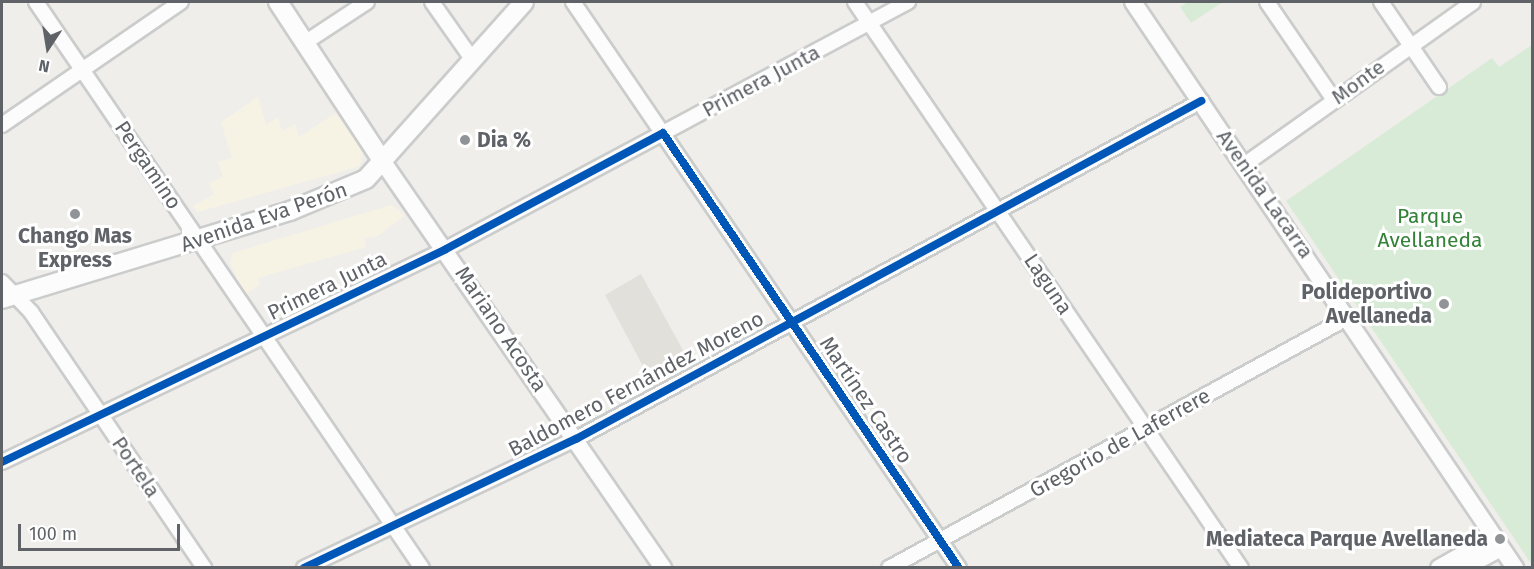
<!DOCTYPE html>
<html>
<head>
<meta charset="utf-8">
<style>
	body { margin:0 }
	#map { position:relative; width:1534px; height:569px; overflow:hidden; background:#efeeea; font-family:"Fira Sans",sans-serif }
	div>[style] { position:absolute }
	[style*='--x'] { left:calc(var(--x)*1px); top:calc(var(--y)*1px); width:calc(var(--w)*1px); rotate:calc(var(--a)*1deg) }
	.commercial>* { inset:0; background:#f7f3e4 }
	.education>* { inset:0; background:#e2e0da }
	.green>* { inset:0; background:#d8ebd6 }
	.roads { filter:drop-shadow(2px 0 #cbcccc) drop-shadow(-2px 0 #cbcccc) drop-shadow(0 2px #cbcccc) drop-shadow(0 -2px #cbcccc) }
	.minor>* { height:14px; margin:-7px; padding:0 7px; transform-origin:7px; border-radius:7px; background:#fdfcfc }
	.tertiary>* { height:16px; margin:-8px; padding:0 8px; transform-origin:8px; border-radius:8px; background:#fdfcfc }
	.secondary>* { height:18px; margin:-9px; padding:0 9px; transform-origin:9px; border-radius:9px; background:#fdfcfc }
	.cycleway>* { height:8px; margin:-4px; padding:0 4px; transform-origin:4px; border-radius:4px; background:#0057b8 }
	.dots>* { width:16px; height:16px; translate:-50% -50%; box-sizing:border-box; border:3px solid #fff; border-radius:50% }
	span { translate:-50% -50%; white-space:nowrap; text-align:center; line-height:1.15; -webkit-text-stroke:6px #fff; paint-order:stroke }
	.street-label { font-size:21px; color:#5f6368 }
	.poi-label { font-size:21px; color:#5f6368; font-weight:700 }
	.left { translate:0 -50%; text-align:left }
	.right { translate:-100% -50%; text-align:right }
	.park-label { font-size:21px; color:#348238 }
	.frame { position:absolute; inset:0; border:3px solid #5f6368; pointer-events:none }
	.north { position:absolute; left:18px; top:18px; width:60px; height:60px; -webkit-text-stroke:4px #fff; paint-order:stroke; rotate:192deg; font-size:16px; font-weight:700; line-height:24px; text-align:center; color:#5f6368 }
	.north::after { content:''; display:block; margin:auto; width:21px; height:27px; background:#5f6368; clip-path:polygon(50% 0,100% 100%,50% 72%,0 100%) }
	.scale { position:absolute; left:18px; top:524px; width:162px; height:27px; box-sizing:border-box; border:3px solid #5f6368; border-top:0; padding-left:8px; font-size:18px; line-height:21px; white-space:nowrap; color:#5f6368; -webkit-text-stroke:4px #fff; paint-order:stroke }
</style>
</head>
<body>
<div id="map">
	<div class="commercial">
		<i style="clip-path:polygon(258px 97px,266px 125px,278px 117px,282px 131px,295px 124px,299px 137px,336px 113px,363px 150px,360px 166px,198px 212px,193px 206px,214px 194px,209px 183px,223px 177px,218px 162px,232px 158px,221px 122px)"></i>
		<i style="clip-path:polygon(391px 205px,405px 215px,378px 236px,364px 238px,366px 247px,258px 278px,260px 285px,244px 295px,230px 262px,233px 253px)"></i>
	</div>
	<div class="education">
		<i style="clip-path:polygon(641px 274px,689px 361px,651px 381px,605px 295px)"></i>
	</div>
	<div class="green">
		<i style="clip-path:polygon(1188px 2px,1223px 2px,1191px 23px,1180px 7px)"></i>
		<i style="clip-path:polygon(1532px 45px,1532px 565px,1286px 201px,1492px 58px,1499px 67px)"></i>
	</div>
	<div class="roads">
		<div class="minor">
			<i style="--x:36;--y:2;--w:685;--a:55.71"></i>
			<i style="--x:432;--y:2;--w:70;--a:54.9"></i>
			<i style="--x:573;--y:2;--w:685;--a:55.71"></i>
			<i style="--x:855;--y:2;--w:685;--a:55.71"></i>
			<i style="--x:1267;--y:2;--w:119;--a:55.6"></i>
			<i style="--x:1381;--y:2;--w:103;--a:55.7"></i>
			<i style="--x:306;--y:42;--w:73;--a:-33.3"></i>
			<i style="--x:2;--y:125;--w:217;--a:-34.5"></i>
			<i style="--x:1244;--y:165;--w:281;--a:-35.4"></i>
			<i style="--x:2;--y:282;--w:42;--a:46"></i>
			<i style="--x:31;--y:312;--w:309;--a:55.9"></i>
			<i style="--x:2;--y:462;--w:492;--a:-25.6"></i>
			<i style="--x:446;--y:249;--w:524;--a:-28.13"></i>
			<i style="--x:304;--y:568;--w:301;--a:-25.4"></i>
			<i style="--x:576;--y:439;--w:711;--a:-28.4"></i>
			<i style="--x:889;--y:568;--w:524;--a:-28.62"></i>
		</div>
		<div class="tertiary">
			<i style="--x:1133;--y:2;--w:683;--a:55.98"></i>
			<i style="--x:383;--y:162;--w:493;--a:55.4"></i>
			<i style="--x:1439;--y:568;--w:63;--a:-29.4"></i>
			<i style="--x:1464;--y:568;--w:42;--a:-28.4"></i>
		</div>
		<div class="secondary">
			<i style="--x:278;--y:2;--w:191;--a:56.7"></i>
			<i style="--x:2;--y:299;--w:301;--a:-17"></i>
			<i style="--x:290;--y:211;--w:82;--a:-22.8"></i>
			<i style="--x:366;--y:179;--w:237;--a:-48.2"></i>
		</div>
	</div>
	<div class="cycleway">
		<i style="--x:2;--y:462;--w:492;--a:-25.6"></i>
		<i style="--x:446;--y:249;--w:246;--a:-28.1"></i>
		<i style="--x:663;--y:133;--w:526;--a:55.77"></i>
		<i style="--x:304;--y:568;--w:301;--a:-25.4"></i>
		<i style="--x:576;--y:439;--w:711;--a:-28.4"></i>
	</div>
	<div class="dots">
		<i style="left:465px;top:140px;background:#919496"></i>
		<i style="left:75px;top:214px;background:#919496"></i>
		<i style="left:1444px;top:304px;background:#919496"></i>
		<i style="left:1500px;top:539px;background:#919496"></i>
	</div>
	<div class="street-label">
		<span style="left:761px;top:81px;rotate:-28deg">Primera Junta</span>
		<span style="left:1358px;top:82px;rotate:-36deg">Monte</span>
		<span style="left:148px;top:165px;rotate:56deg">Pergamino</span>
		<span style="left:1265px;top:194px;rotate:55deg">Avenida Lacarra</span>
		<span style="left:264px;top:217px;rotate:-19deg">Avenida Eva Perón</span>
		<span style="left:1048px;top:284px;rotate:56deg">Laguna</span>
		<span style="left:327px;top:286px;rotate:-26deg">Primera Junta</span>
		<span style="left:501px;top:329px;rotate:56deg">Mariano Acosta</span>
		<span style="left:636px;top:384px;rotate:-28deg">Baldomero Fernández Moreno</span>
		<span style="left:866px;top:400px;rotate:56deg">Martínez Castro</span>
		<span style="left:1120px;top:443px;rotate:-29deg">Gregorio de Laferrere</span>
		<span style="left:136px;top:467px;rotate:56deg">Portela</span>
	</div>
	<div class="poi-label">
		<span class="left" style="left:477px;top:140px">Dia %</span>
		<span style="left:75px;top:248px">Chango Mas<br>Express</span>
		<span class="right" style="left:1432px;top:304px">Polideportivo<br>Avellaneda</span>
		<span class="right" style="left:1488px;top:539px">Mediateca Parque Avellaneda</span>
	</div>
	<div class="park-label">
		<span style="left:1430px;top:228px">Parque<br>Avellaneda</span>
	</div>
	<div class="frame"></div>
	<div class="north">N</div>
	<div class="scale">100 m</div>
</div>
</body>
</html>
